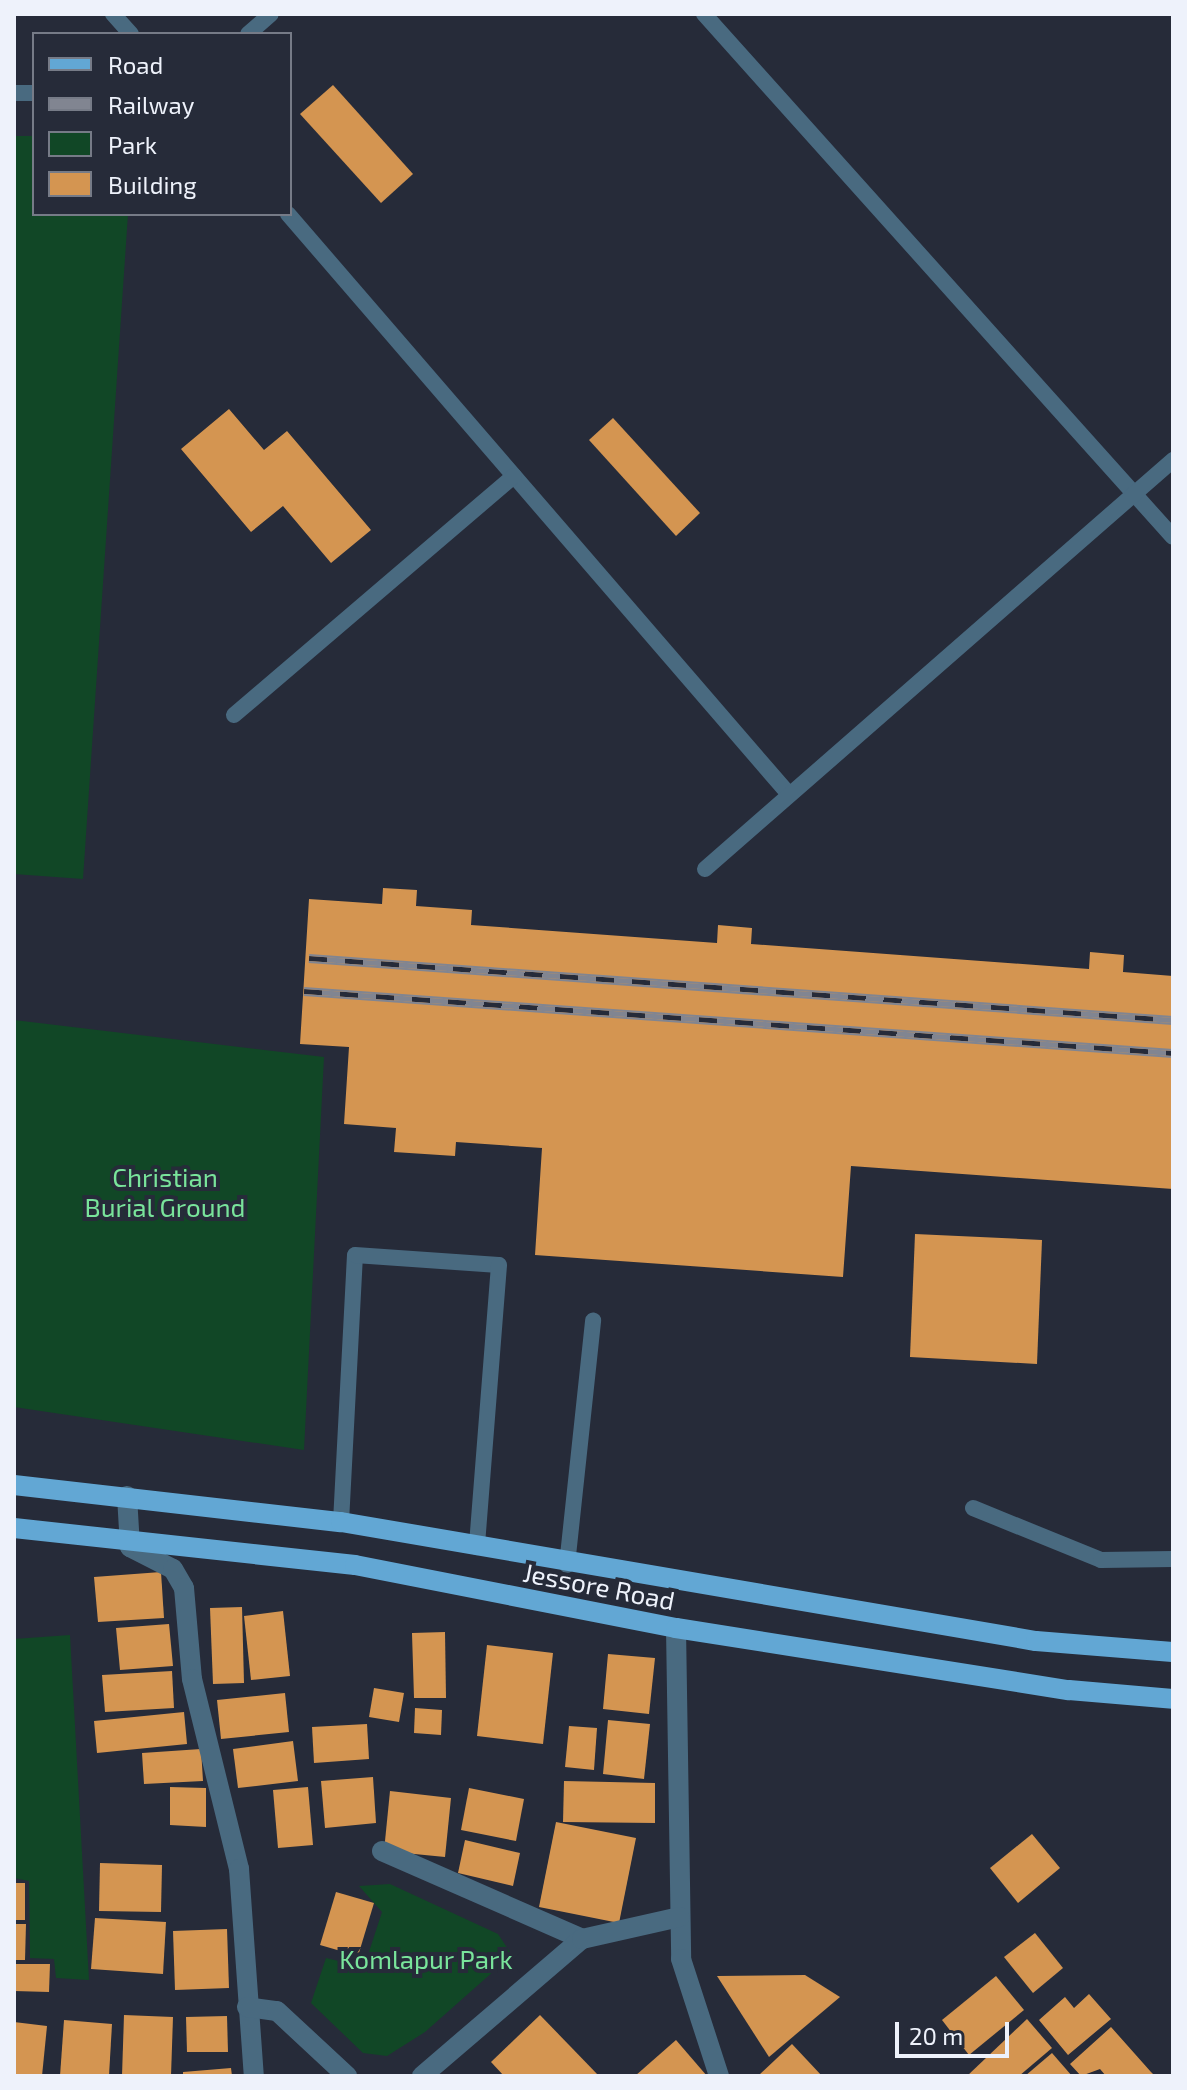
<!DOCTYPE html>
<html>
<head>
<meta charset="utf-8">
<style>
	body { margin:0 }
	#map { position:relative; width:1187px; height:2090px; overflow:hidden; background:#262b39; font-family:"Exo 2",sans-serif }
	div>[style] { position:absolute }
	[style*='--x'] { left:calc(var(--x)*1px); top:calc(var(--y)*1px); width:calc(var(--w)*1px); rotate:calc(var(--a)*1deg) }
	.green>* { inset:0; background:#114726 }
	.building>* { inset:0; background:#d49551 }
	.lane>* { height:16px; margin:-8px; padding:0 8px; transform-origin:8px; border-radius:8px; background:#496a80 }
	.street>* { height:20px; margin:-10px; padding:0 10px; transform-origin:10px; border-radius:10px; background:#496a80 }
	.primary>* { height:20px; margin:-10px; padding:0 10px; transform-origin:10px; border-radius:10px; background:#62a7d4 }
	.rail>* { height:9px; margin-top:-4.5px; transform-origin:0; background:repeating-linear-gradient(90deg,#262b39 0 18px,#818591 0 36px); box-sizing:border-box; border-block:2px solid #818591 }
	span { translate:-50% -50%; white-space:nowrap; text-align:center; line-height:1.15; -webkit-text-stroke:8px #262b39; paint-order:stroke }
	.park-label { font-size:26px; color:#79e49b }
	.street-label { font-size:26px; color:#eef2fb }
	.frame { position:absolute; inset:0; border:16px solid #eef2fb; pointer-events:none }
	.legend { position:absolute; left:32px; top:32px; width:260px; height:184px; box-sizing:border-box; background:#262b39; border:2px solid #767b87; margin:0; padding:10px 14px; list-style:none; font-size:24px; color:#eef2fb }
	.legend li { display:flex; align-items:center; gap:16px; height:40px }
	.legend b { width:40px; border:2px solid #767b87 }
	.scale { position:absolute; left:895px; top:2022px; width:114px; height:36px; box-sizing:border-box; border:4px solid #eef2fb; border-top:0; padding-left:10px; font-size:24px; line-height:28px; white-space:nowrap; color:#eef2fb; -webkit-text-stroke:6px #262b39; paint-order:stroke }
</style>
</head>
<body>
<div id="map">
	<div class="green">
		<i style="clip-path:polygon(14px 136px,34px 136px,34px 214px,128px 214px,83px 879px,14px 874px)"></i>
		<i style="clip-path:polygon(14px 1020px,324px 1057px,304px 1450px,14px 1407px)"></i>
		<i style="clip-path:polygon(70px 1635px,89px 1980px,56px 1978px,54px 1959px,30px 1958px,29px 1881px,14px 1878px,14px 1639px)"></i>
		<i style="clip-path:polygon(390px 1884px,498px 1934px,512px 1955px,425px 2032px,387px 2056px,363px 2053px,311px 2003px,326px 1958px,364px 1967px,382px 1912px,359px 1886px)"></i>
	</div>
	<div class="building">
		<i style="clip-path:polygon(333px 85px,413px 174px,381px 203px,300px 114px)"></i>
		<i style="clip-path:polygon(229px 409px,264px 450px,287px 431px,371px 530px,331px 563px,283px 506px,251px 532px,181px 449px)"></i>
		<i style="clip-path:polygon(613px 418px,700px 513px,676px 536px,589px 440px)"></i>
		<i style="clip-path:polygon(383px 888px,417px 890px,416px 906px,472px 910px,471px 925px,717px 943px,718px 925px,752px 928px,751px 944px,1089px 969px,1090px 952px,1124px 955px,1123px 972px,1173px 976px,1173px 1189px,851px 1166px,843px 1277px,535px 1255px,542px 1148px,456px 1142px,455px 1156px,394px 1152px,396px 1128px,344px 1124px,349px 1047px,300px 1044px,309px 899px,382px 904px)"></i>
		<i style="clip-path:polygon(915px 1234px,1042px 1240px,1037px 1364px,910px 1357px)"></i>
		<i style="clip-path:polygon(161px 1572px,164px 1618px,98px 1622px,94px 1577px)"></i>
		<i style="clip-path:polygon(242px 1607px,244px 1683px,213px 1684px,210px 1608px)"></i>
		<i style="clip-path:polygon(283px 1611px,290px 1676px,251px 1680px,244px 1616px)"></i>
		<i style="clip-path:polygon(169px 1624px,173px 1666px,120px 1670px,116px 1628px)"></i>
		<i style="clip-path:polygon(445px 1632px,446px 1698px,414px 1698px,412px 1633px)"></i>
		<i style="clip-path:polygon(487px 1645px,553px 1653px,543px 1744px,477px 1736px)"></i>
		<i style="clip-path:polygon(608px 1654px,655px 1658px,649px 1714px,603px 1709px)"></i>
		<i style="clip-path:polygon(172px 1671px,174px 1708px,105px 1712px,102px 1675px)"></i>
		<i style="clip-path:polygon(374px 1688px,404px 1693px,399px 1722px,369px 1717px)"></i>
		<i style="clip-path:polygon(285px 1693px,289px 1732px,221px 1739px,217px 1700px)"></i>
		<i style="clip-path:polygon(415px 1708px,442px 1710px,441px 1735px,414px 1733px)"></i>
		<i style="clip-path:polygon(184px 1712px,187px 1744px,97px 1753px,94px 1721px)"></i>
		<i style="clip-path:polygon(608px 1720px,650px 1724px,644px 1779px,603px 1774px)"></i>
		<i style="clip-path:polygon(367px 1724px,369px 1759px,314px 1763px,312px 1727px)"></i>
		<i style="clip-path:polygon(569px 1726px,597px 1728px,594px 1770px,565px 1767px)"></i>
		<i style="clip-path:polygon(293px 1741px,298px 1781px,238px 1788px,233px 1749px)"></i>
		<i style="clip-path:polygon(201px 1749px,203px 1781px,144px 1784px,142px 1753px)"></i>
		<i style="clip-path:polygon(373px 1777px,376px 1823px,325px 1828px,321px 1781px)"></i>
		<i style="clip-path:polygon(564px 1781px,655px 1783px,655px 1823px,563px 1822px)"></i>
		<i style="clip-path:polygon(170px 1787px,206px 1788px,206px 1827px,170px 1825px)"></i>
		<i style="clip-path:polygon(308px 1787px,313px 1845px,278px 1848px,273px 1790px)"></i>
		<i style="clip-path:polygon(469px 1788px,524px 1799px,516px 1841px,461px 1830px)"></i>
		<i style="clip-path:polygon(390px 1791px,451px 1798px,445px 1857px,384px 1851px)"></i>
		<i style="clip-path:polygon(556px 1822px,636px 1838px,619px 1923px,539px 1907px)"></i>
		<i style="clip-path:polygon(1032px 1834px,1060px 1868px,1018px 1903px,990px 1868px)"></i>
		<i style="clip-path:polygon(465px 1840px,520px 1853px,513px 1886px,458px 1873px)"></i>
		<i style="clip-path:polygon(100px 1863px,162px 1865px,161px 1912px,99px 1911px)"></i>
		<i style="clip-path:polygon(14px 1883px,25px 1883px,25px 1920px,14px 1920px)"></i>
		<i style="clip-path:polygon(336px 1892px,374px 1903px,358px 1956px,320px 1945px)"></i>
		<i style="clip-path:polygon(95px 1918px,166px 1922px,163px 1974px,91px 1969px)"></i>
		<i style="clip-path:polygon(14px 1924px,26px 1924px,25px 1960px,14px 1960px)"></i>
		<i style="clip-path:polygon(227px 1929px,229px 1988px,175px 1990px,173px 1931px)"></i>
		<i style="clip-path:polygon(1035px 1933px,1063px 1968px,1033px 1993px,1004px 1957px)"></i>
		<i style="clip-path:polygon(14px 1964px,50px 1964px,49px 1992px,14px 1991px)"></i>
		<i style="clip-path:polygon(805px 1975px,840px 1997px,769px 2057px,717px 1976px)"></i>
		<i style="clip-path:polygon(996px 1976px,1024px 2010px,969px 2055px,942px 2020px)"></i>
		<i style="clip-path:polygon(1089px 1994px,1111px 2019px,1068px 2055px,1039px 2020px,1065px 1997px,1074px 2008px)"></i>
		<i style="clip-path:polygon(124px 2015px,173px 2017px,171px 2076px,122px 2076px)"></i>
		<i style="clip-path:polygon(540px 2015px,599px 2076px,504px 2076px,491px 2062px)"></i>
		<i style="clip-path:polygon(227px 2016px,228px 2052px,187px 2052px,186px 2017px)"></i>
		<i style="clip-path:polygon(1027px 2019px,1052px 2048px,1019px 2076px,967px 2076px)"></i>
		<i style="clip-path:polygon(64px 2020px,112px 2024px,109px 2076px,60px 2076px)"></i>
		<i style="clip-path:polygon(14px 2022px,47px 2026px,42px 2076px,14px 2076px)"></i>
		<i style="clip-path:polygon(1111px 2027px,1151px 2072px,1155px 2076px,1106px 2076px,1100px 2069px,1081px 2076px,1070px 2064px)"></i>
		<i style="clip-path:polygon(676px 2040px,707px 2076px,635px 2076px)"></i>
		<i style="clip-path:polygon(792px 2044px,822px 2076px,758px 2076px)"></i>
		<i style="clip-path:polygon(1052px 2053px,1072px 2076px,1025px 2076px)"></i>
		<i style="clip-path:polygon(231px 2068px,232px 2076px,183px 2076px,183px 2072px)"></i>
	</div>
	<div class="lane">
		<i style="--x:113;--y:14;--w:27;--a:48"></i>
		<i style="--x:704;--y:14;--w:702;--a:48.12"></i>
		<i style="--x:248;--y:34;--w:30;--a:-41"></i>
		<i style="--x:14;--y:93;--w:20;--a:0"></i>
		<i style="--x:288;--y:214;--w:764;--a:49.2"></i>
		<i style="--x:234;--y:715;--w:368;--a:-40.5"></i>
		<i style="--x:705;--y:869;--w:622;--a:-41.15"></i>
		<i style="--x:973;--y:1508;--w:138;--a:22.1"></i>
		<i style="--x:1101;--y:1560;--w:72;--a:-0.8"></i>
		<i style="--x:341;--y:1522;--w:267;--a:-87"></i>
		<i style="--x:355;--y:1255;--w:144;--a:4"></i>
		<i style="--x:499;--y:1265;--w:283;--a:94.5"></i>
		<i style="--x:567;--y:1565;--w:246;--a:-83.9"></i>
	</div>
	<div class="street">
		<i style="--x:127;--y:1496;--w:51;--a:86.6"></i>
		<i style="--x:130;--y:1547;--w:48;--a:27.1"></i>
		<i style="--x:173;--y:1569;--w:22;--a:60"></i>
		<i style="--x:184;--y:1588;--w:91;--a:85"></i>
		<i style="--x:192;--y:1679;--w:196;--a:76.1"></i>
		<i style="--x:239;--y:1869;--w:208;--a:85.9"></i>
		<i style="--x:676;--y:1628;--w:331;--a:89.1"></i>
		<i style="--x:681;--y:1959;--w:123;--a:72"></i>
		<i style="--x:382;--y:1851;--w:219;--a:23.7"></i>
		<i style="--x:247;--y:2007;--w:30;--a:8"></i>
		<i style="--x:277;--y:2011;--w:96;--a:42.9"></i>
		<i style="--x:422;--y:2076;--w:211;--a:-40.6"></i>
		<i style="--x:582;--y:1939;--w:100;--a:-12.7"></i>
	</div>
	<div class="primary">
		<i style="--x:14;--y:1485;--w:329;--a:6.5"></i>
		<i style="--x:341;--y:1522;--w:705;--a:9.72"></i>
		<i style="--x:1036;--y:1641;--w:137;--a:4.6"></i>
		<i style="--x:14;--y:1528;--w:343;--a:6.2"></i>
		<i style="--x:355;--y:1565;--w:327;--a:11.1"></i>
		<i style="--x:676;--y:1628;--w:398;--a:9"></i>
		<i style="--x:1069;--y:1690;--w:104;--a:4.9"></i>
	</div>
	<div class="rail">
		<i style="--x:309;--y:958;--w:866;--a:4.1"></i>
		<i style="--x:304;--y:991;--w:871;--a:4.08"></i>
	</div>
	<div class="park-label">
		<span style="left:165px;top:1192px">Christian<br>Burial Ground</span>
		<span style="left:426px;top:1959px">Komlapur Park</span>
	</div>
	<div class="street-label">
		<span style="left:599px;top:1586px;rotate:11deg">Jessore Road</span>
	</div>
	<div class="frame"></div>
	<ul class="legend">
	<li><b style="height:10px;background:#62a7d4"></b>Road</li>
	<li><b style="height:10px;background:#818591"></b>Railway</li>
	<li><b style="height:22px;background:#114726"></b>Park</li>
	<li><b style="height:22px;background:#d49551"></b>Building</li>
	</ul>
	<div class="scale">20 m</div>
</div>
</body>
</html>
